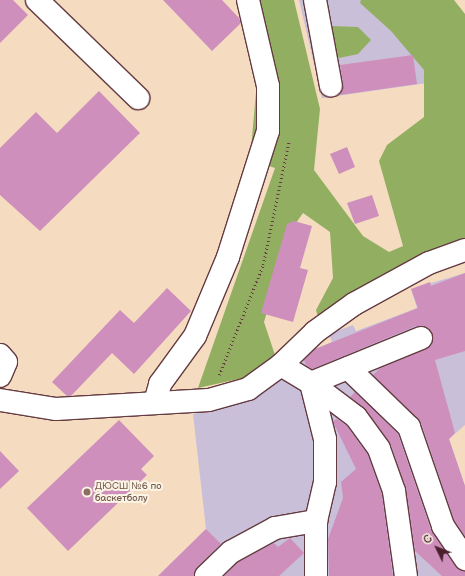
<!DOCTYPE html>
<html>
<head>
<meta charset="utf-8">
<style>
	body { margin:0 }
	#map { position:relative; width:465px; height:576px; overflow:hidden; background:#f5dcc0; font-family:"Balsamiq Sans",sans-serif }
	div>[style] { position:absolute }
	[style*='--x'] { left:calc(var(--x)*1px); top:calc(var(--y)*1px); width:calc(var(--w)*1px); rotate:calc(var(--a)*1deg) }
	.industrial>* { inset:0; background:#c9bfd8 }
	.forest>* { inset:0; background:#92af61 }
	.building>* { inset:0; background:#ce8fbc }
	.path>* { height:2.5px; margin-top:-1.25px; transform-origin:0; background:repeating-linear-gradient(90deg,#643b41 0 1px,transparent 0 4px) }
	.roads { filter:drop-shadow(1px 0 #643b41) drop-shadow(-1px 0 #643b41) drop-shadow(0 1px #643b41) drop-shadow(0 -1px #643b41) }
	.minor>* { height:22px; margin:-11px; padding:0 11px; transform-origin:11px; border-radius:11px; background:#fff }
	.dots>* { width:11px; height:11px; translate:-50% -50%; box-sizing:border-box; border:2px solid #fcf5e5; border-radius:50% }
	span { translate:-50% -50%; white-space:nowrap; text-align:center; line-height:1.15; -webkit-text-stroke:4px #fcf5e5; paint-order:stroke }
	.education-label { font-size:10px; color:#785e54 }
	.left { translate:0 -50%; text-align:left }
	.north { position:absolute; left:417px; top:528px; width:40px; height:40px; -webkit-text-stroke:3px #fcf5e5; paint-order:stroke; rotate:313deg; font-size:11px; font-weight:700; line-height:16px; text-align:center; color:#4a1f2b }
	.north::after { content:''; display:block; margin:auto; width:14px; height:18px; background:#4a1f2b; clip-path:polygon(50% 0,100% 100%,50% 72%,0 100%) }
</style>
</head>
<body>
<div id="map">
	<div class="industrial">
		<i style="clip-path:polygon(299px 0,372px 0,435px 82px,322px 98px)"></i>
		<i style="clip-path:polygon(465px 273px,465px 425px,449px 439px,465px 486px,465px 576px,158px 576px,206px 529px,193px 414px,250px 396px,302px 355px,332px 342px,329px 334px,353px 325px,356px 331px,417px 308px,411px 289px)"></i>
	</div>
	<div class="forest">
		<i style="clip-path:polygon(255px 0,294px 0,320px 109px,314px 170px,363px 236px,389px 252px,403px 246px,379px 161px,387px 145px,424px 117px,424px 70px,391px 31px,360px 3px,361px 0,454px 0,465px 14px,465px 241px,319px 321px,316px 310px,333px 278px,330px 232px,303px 213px,291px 230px,264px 322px,275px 355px,243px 378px,198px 388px,275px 168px,250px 160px,257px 81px)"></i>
		<i style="clip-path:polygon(331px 26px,358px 27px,371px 40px,358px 54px,339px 58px,333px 53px)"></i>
	</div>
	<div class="building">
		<i style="clip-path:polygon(0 0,13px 0,28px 15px,0 43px)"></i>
		<i style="clip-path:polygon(163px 0,222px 0,239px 18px,241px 23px,212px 51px)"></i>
		<i style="clip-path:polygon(413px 55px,417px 84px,340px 95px,343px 84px,340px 65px)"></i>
		<i style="clip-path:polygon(99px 91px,140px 133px,40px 231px,0 195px,0 148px,36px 112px,57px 133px)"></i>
		<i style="clip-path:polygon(347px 147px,355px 167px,339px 174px,330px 154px)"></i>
		<i style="clip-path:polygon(372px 195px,379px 216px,355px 224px,347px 203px)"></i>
		<i style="clip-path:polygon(294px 221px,312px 226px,300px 268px,308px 270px,293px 322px,261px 313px,287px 224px)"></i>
		<i style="clip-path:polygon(465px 273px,465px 351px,435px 360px,455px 433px,449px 439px,465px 486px,465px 536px,454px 520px,421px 423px,373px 375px,379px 369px,431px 346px,433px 339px,429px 328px,416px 326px,312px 369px,306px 365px,304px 360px,315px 349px,418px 308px,411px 289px,430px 282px,431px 286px)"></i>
		<i style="clip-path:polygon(167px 288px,191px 311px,134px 374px,112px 353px,71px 396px,67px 396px,52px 382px,120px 310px,134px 323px)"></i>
		<i style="clip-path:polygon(355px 392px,398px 434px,431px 530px,455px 566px,465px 571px,465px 576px,442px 576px,415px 551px,406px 489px,391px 445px,366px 410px,350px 397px)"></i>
		<i style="clip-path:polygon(337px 419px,347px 426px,368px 455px,382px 494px,393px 576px,329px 576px,328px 539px,343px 498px,341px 482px,356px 469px,335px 426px,333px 421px)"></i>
		<i style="clip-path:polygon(119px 420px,154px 456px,141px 469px,147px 475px,68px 551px,27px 508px)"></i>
		<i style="clip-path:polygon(0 451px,19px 471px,0 489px)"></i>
		<i style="clip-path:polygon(206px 529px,221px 544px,197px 567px,194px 576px,158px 576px)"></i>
		<i style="clip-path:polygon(290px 538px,304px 553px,279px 576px,224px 576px,238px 562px,274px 543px,278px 547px)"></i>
	</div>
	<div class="path">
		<i style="--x:219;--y:375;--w:118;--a:-68.2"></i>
		<i style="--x:263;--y:265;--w:127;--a:-78.2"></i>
	</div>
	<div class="roads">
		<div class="minor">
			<i style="--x:37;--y:0;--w:141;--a:44.1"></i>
			<i style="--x:315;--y:0;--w:87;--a:79.5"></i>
			<i style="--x:0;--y:355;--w:9;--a:49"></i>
			<i style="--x:6;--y:362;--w:15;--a:113"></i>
			<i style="--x:281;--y:365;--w:35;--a:31"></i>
			<i style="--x:311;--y:383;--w:58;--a:76"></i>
			<i style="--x:325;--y:439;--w:43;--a:90"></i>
			<i style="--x:325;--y:482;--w:40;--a:103"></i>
			<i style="--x:316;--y:521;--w:55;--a:90"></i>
			<i style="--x:348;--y:368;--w:85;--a:44"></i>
			<i style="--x:409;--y:427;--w:105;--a:71"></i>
			<i style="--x:443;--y:526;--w:40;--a:56"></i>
			<i style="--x:311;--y:383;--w:56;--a:37.1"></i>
			<i style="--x:356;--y:417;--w:39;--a:54"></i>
			<i style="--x:379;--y:449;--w:45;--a:70.3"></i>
			<i style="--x:394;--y:491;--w:86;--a:82"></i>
			<i style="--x:311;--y:383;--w:119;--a:-22.2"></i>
			<i style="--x:0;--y:400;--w:57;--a:9.1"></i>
			<i style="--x:56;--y:409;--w:153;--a:-3.4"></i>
			<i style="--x:209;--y:400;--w:41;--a:-15.8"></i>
			<i style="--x:248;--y:389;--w:41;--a:-36"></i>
			<i style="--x:281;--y:365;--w:47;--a:-44.1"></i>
			<i style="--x:315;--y:332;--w:48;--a:-35.7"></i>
			<i style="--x:354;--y:304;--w:85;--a:-28.7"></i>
			<i style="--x:429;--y:263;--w:38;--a:-20"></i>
			<i style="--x:155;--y:402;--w:19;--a:-74"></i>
			<i style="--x:160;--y:384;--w:59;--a:-53.9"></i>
			<i style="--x:195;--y:336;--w:86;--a:-67.3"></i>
			<i style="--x:228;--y:257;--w:132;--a:-72.4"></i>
			<i style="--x:268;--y:131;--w:45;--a:-90"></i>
			<i style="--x:268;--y:86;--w:88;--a:-103.1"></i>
			<i style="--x:206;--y:576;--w:35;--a:-44"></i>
			<i style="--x:231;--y:552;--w:50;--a:-28.6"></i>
			<i style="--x:275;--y:528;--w:42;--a:-9.7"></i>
		</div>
	</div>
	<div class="dots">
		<i style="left:87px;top:492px;background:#8d6e63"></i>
	</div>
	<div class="education-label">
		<span class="left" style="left:95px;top:492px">ДЮСШ №6 по<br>баскетболу</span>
	</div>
	<div class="north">С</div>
</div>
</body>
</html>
